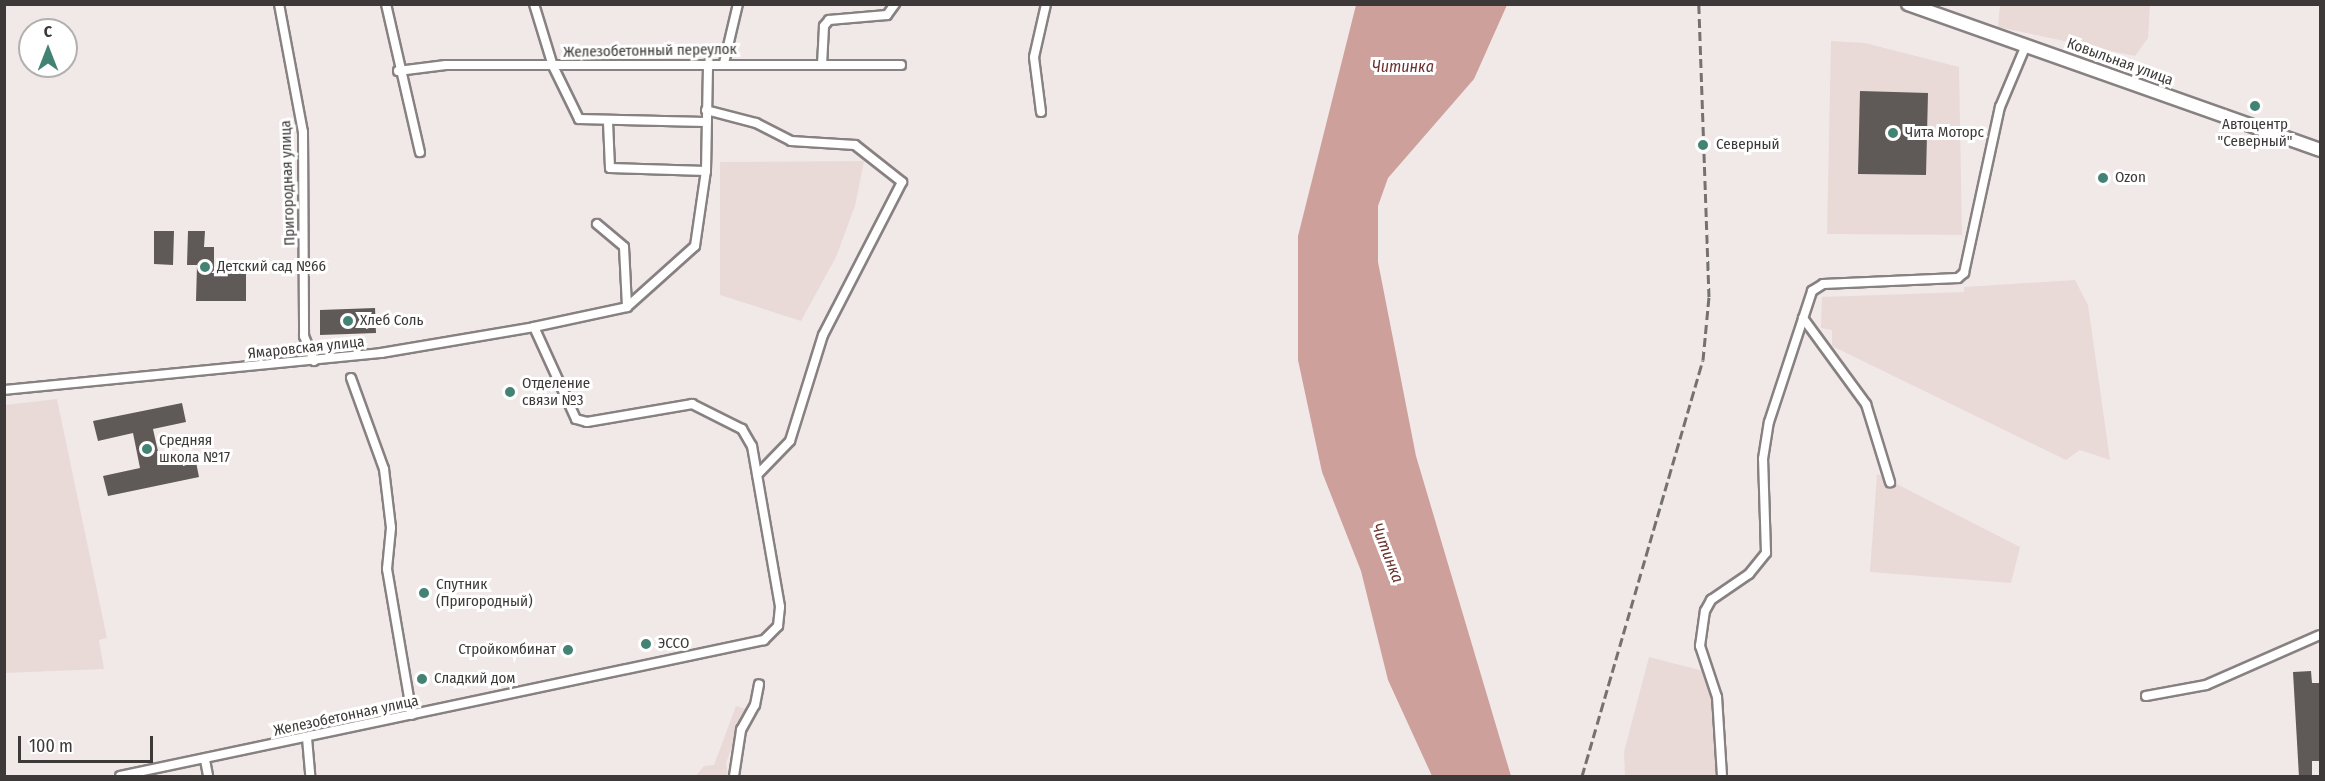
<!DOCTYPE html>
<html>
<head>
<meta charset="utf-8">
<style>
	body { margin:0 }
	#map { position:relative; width:2325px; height:781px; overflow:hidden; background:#f1e9e8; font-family:"Fira Sans Condensed",sans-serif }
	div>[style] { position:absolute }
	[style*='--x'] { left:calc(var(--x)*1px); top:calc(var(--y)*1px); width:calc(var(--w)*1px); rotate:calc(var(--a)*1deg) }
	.built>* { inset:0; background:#e9dad8 }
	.water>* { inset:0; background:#cda09b }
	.building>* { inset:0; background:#5f5958 }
	.roads { filter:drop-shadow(2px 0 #888181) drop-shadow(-2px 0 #888181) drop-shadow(0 2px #888181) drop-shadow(0 -2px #888181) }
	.street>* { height:8px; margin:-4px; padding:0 4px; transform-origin:4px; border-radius:4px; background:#fff }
	.secondary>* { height:12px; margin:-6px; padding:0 6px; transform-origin:6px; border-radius:6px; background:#fff }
	.rail>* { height:3px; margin-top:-1.5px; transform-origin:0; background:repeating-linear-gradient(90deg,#757170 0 9px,transparent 0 13.5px) }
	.dots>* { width:16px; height:16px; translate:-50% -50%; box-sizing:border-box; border:3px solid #fff; border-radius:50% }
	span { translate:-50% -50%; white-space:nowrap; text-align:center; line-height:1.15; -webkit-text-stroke:6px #fff; paint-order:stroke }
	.street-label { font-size:15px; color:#3c3938 }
	.poi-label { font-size:15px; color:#3c3938 }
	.left { translate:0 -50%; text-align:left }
	.right { translate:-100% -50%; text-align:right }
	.water-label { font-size:16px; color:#6c312d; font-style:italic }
	.frame { position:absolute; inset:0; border:6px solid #3c3938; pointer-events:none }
	.north { position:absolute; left:18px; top:18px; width:60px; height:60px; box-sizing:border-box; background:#fff; border:2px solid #b1b0af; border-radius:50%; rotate:0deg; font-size:16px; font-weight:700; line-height:24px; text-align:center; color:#3c3938 }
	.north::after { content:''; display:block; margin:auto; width:21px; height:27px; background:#428373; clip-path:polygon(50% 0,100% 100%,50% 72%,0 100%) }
	.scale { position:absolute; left:18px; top:736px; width:135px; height:27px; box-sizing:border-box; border:3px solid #3c3938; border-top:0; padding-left:8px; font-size:18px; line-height:21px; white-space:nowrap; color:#3c3938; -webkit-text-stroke:4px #fff; paint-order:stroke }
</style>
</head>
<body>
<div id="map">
	<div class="built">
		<i style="clip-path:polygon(2000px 5px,2150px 5px,2148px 38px,2135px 56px,1998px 27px)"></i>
		<i style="clip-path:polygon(1831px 41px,1865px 43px,1959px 67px,1962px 235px,1827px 234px)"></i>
		<i style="clip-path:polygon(864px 161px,855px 206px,836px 257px,801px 321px,720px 295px,720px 162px)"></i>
		<i style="clip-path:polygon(2075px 280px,2088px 305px,2110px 460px,2080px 450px,2066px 460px,1832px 346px,1832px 330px,1821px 328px,1822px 297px,1964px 292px,1964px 287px)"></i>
		<i style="clip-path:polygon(57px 399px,107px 638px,99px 640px,104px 669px,5px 673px,5px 405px)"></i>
		<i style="clip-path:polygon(1877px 474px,2020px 547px,2011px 583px,1870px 572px)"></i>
		<i style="clip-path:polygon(1649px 657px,1711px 673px,1717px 776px,1625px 776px,1624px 752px)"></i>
		<i style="clip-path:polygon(736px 706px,746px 709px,726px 763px,728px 776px,696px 776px,704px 766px,714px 765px)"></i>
	</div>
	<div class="water">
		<i style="clip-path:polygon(1507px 5px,1474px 79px,1388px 178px,1378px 206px,1378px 262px,1416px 456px,1511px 776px,1432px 776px,1388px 680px,1361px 571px,1322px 472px,1298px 360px,1298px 236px,1356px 5px)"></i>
	</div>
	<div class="building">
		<i style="clip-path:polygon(1860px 91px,1928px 93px,1926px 175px,1858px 174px)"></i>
		<i style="clip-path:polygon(154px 231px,174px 231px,173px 265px,154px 264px)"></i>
		<i style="clip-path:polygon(188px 231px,205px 231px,204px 247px,214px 247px,214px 268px,246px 269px,246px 301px,196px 301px,197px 265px,187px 265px)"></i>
		<i style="clip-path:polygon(375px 308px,376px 333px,320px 335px,320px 310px)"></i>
		<i style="clip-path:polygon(182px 403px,186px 422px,153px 429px,161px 465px,195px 457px,199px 477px,108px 496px,103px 476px,140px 468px,133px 433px,98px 441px,93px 421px)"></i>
		<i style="clip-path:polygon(2311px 671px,2312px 683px,2320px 683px,2320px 761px,2312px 761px,2312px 777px,2299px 777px,2293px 672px)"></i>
	</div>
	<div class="roads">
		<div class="street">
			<i style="--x:279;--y:4;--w:130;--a:79.4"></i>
			<i style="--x:303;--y:132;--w:204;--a:89.7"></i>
			<i style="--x:304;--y:336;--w:27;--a:68"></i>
			<i style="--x:386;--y:4;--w:152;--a:77.1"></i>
			<i style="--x:534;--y:4;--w:65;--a:73"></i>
			<i style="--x:553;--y:66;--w:59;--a:63.9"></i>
			<i style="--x:579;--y:119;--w:126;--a:1.4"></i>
			<i style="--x:724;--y:63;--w:61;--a:-76.7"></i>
			<i style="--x:822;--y:65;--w:39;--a:-87"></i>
			<i style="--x:824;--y:26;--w:8;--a:-50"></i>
			<i style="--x:829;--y:20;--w:58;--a:-4.9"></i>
			<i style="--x:887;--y:15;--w:14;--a:-54"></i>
			<i style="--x:398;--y:71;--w:48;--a:-7.1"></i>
			<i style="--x:446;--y:65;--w:455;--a:0"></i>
			<i style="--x:706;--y:110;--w:52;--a:14.6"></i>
			<i style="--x:756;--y:123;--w:39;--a:27"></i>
			<i style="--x:791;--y:141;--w:64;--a:3.6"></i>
			<i style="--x:855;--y:145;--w:60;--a:38.2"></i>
			<i style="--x:902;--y:182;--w:172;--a:117.3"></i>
			<i style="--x:823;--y:335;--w:111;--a:107.3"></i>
			<i style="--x:790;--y:441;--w:47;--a:134.1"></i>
			<i style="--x:1041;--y:112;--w:55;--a:-97.3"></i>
			<i style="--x:1034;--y:57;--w:54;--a:-77.2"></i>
			<i style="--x:608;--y:122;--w:46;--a:87.5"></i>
			<i style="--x:610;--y:168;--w:96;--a:1.8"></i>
			<i style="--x:597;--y:224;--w:35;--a:40"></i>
			<i style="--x:624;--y:247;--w:60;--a:87.1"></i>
			<i style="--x:1803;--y:318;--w:107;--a:53.8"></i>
			<i style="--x:1866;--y:404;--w:82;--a:72.9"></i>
			<i style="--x:534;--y:327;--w:95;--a:-12.1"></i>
			<i style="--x:627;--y:307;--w:91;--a:-41.9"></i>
			<i style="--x:695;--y:246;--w:76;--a:-81.7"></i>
			<i style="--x:706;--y:171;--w:107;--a:-88.9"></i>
			<i style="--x:351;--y:378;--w:97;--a:70.1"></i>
			<i style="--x:384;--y:469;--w:59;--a:83.2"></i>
			<i style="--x:391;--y:528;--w:41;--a:95.6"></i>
			<i style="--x:387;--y:569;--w:148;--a:80.3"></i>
			<i style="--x:4;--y:390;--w:379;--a:-5.6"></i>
			<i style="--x:381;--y:353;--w:155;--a:-9.6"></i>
			<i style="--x:534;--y:327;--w:101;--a:65.5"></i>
			<i style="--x:576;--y:419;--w:11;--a:15"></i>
			<i style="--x:587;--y:422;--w:107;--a:-9.7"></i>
			<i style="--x:692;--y:404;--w:56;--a:26.6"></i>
			<i style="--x:742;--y:429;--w:20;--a:60"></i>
			<i style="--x:752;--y:446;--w:163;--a:80.1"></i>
			<i style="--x:780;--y:607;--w:19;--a:96"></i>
			<i style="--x:778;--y:626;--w:20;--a:135"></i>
			<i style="--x:764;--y:640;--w:658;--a:168.08"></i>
			<i style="--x:2146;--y:696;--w:61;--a:-10.4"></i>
			<i style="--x:2206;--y:685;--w:124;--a:-23.7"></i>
			<i style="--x:307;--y:738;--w:38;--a:85"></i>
			<i style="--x:205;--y:760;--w:16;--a:79"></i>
			<i style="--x:734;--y:776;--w:47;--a:-81.3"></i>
			<i style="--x:741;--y:730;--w:29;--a:-61"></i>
			<i style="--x:755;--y:705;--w:21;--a:-79"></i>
			<i style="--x:1722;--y:776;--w:79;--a:-93.6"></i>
			<i style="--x:1717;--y:697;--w:54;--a:-108.4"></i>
			<i style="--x:1700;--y:646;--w:35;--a:-82"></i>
			<i style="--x:1705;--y:611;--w:13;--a:-61"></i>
			<i style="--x:1711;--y:600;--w:46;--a:-34.4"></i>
			<i style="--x:1749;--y:574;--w:27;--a:-51"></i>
			<i style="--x:1766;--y:553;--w:94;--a:-91.8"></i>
			<i style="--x:1763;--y:459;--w:37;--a:-81"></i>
			<i style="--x:1769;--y:422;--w:138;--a:-71.8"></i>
			<i style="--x:1812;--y:291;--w:13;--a:-32"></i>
			<i style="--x:1823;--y:284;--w:135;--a:-2.5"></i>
			<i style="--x:1958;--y:278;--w:8;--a:-40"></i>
			<i style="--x:1964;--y:273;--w:170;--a:-77.8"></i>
			<i style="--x:2000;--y:107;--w:67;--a:-67.2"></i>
		</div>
		<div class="secondary">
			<i style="--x:1908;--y:4;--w:437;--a:19.5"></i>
		</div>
	</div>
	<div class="rail">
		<i style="--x:1582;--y:776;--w:433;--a:-73.8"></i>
		<i style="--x:1703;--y:360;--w:63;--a:-84.6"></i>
		<i style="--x:1709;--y:297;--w:293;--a:-92"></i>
	</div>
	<div class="dots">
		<i style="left:2255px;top:106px;background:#428373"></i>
		<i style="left:1893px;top:133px;background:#428373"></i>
		<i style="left:1703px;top:145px;background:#428373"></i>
		<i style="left:2103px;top:178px;background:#428373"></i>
		<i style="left:205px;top:267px;background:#428373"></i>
		<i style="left:348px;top:321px;background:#428373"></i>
		<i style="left:510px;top:392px;background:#428373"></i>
		<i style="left:147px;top:449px;background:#428373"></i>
		<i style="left:424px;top:593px;background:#428373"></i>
		<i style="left:646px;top:644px;background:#428373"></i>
		<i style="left:568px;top:650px;background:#428373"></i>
		<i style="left:422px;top:679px;background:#428373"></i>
	</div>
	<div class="street-label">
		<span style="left:650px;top:51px;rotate:-1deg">Железобетонный переулок</span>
		<span style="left:2120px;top:62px;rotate:20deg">Ковыльная улица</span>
		<span style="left:288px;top:183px;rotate:-92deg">Пригородная улица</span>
		<span style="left:306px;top:348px;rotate:-6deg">Ямаровская улица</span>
		<span style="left:346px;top:716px;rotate:-12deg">Железобетонная улица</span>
	</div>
	<div class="poi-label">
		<span style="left:2255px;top:133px">Автоцентр<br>"Северный"</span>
		<span class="left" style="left:1905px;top:133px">Чита Моторс</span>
		<span class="left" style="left:1716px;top:145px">Северный</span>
		<span class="left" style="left:2115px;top:178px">Ozon</span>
		<span class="left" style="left:217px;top:267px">Детский сад №66</span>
		<span class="left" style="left:360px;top:321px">Хлеб Соль</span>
		<span class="left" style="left:522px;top:392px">Отделение<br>связи №3</span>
		<span class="left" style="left:159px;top:449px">Средняя<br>школа №17</span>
		<span class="left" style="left:436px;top:593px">Спутник<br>(Пригородный)</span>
		<span class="left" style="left:658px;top:644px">ЭССО</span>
		<span class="right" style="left:556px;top:650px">Стройкомбинат</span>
		<span class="left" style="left:434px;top:679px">Сладкий дом</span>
	</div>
	<div class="water-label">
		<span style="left:1403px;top:67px">Читинка</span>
		<span style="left:1387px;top:553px;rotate:69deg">Читинка</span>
	</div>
	<div class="frame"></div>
	<div class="north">С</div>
	<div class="scale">100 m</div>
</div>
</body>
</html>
